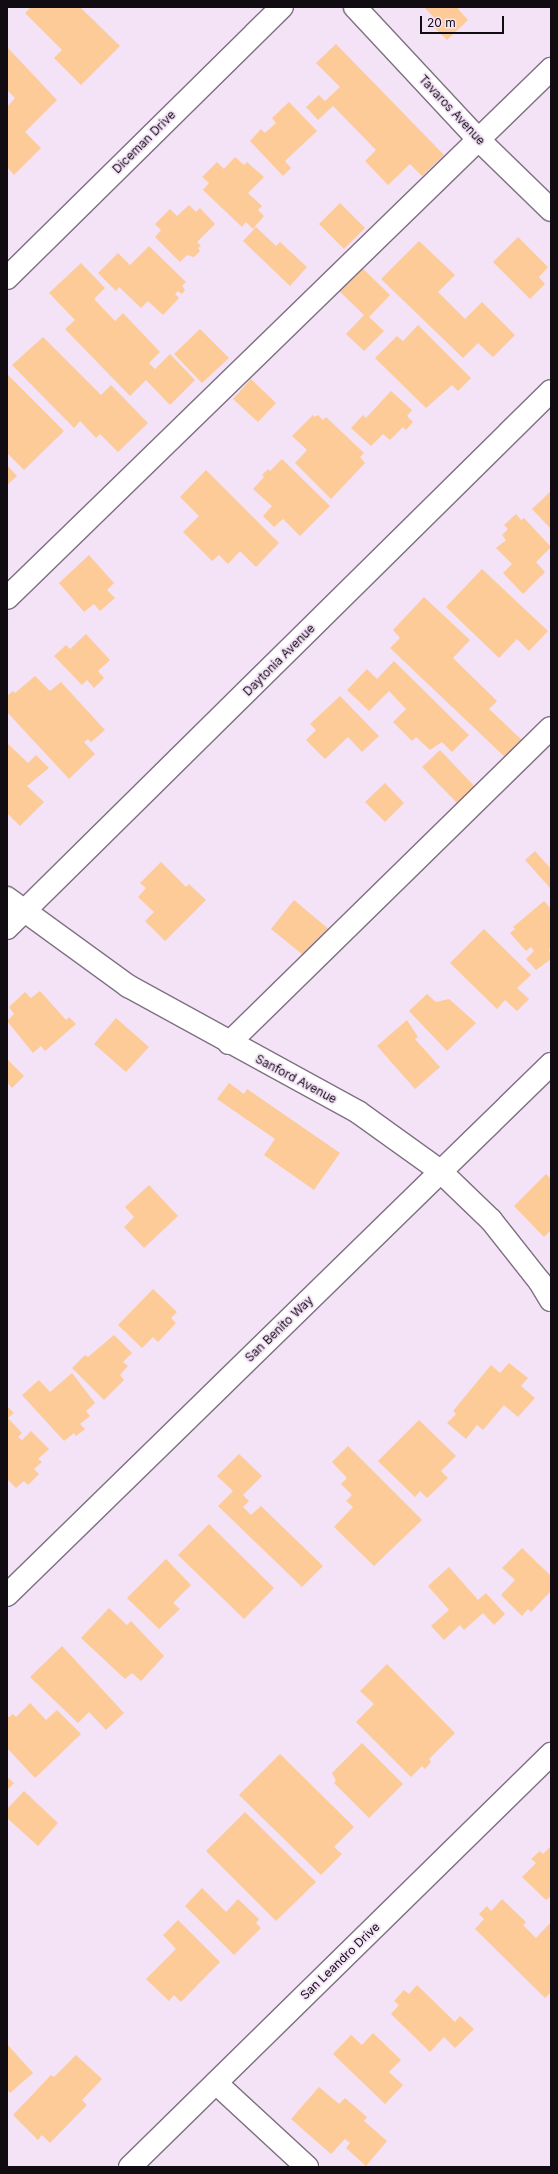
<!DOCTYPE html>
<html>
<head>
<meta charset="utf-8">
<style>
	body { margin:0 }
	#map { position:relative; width:558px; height:2174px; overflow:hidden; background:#f4e2f7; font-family:Inter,sans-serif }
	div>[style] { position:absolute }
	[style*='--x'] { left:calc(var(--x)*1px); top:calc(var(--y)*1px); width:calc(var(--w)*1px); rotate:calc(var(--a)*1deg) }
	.building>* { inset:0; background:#fdcb97 }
	.roads { filter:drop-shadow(1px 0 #7f7082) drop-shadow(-1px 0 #7f7082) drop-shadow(0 1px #7f7082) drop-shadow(0 -1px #7f7082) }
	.minor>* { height:22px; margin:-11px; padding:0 11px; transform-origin:11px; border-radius:11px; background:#fff }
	span { translate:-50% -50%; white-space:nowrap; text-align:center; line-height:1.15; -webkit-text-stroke:3.5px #f4e2f7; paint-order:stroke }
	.street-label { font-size:12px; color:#110b12 }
	.frame { position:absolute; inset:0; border:8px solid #110b12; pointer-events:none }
	.scale { position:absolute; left:420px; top:16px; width:84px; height:18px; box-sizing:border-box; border:2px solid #110b12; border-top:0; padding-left:5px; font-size:12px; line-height:14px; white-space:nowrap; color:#110b12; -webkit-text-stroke:3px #f4e2f7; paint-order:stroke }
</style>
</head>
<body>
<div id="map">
	<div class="building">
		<i style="clip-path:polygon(31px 7px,80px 7px,120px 46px,81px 85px,54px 58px,62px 50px,25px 13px)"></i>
		<i style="clip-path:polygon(424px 7px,460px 7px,458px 9px,468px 20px,447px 40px,435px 28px,440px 24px)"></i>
		<i style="clip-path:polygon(336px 44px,444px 155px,422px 176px,410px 164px,388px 185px,365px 161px,376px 150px,333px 106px,318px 120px,306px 107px,319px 95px,325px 101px,340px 87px,316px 63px)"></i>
		<i style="clip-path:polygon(7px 47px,57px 100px,25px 132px,41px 148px,14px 175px,7px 167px,7px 107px,15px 98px,7px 90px)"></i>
		<i style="clip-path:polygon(289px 102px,317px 131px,285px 161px,291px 168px,283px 176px,250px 141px,261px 129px,265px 133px,276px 123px,272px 118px)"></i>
		<i style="clip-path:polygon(235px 157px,244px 165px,247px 162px,264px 177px,248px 193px,262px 206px,258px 210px,264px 216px,253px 229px,246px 222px,242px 227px,203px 190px,209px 183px,202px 177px,217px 162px,224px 169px)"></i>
		<i style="clip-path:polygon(340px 203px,365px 228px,344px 249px,319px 224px)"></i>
		<i style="clip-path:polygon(189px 205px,196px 212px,200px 208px,215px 224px,197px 242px,201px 246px,198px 248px,200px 251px,194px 257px,187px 255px,180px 262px,155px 237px,161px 230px,155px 224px,170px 209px,177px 216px)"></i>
		<i style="clip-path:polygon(256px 227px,276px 246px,280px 242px,307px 267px,290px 286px,243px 241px)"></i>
		<i style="clip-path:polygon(518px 237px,548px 267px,539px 277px,545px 284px,530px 299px,493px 262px)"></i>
		<i style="clip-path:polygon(419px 241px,455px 275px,438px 292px,465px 319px,482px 302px,515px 335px,493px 357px,478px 343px,463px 358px,381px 279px)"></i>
		<i style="clip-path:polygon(149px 246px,186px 282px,182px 286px,185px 290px,182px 294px,178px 291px,175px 294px,179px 298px,163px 315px,148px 301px,141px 308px,119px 287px,116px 291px,98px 273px,118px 253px,130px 265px)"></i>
		<i style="clip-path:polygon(81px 263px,105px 288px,94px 299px,115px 321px,123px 313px,160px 352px,149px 363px,155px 369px,170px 354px,195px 380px,170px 405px,146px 380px,130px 396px,65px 329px,75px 320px,49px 293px)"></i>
		<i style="clip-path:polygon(359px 265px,390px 295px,369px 317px,384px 331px,364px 351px,346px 334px,364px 315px,336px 288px)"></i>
		<i style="clip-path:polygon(418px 325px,471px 378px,458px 391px,452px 385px,426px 408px,375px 358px,397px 336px,403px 341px)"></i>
		<i style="clip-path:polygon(200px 329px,229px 358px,202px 383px,174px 354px)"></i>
		<i style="clip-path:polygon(43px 337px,101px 395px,111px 385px,148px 423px,118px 452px,100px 434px,96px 438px,80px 421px,74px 428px,12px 365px)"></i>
		<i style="clip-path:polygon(7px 374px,64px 431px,24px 470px,7px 453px)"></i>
		<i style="clip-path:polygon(251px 379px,276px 403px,258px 422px,233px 399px)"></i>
		<i style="clip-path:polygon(391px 391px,412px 410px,407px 416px,413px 422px,406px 430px,403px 427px,390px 440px,383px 434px,371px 446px,351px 428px,363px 415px,366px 418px)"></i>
		<i style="clip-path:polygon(313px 415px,315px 417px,318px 415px,323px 420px,326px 417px,364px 453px,360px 457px,365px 463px,331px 499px,295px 463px,307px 450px,292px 436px)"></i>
		<i style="clip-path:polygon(282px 459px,330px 506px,300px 536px,283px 519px,274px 527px,263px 516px,272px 506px,253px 489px,264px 477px,262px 475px,268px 469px,270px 471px)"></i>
		<i style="clip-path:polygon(7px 465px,17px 476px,7px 485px)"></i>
		<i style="clip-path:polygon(206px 470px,279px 543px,256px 567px,240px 551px,228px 564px,219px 555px,212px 561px,183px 532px,199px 516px,180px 497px)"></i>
		<i style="clip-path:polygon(551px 491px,551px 529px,532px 509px)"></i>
		<i style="clip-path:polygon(516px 514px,521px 520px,524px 518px,551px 547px,536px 562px,545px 572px,523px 594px,503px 573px,512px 564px,496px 548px,506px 540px,502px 535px,508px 529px,504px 525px)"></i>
		<i style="clip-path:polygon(89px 555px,114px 583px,107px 590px,115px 598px,100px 611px,94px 604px,84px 612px,59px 583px)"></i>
		<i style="clip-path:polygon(482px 569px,548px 631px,529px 651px,517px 639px,499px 658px,446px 607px)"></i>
		<i style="clip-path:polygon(424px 597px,470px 640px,453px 658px,497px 701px,489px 709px,524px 742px,507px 759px,390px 648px,400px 638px,393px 630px)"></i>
		<i style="clip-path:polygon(86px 634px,110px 660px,98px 671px,104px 678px,94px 688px,87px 680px,82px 685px,54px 656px,66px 645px,70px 649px)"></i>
		<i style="clip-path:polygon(394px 661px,469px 735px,452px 752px,442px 742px,430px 750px,416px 737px,412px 741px,393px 722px,406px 709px,389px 691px,369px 711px,347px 690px,367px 669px,377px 679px)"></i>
		<i style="clip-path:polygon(35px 676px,50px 691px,61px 682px,105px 730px,91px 742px,88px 739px,84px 742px,95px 754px,69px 779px,7px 712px,7px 696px,13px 691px,15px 693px)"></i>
		<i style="clip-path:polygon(340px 696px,379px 736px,362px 752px,348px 737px,325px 759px,306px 740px,316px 730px,310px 724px)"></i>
		<i style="clip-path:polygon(7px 743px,28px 763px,36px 755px,49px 768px,27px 786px,44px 802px,20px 826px,7px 813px)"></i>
		<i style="clip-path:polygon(440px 750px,476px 788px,458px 804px,422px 767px)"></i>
		<i style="clip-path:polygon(385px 783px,404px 803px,385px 822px,365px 802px)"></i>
		<i style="clip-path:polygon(535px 851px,551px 869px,551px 889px,525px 860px)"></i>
		<i style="clip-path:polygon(161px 862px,186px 887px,189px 884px,206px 900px,165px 941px,145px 921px,154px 912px,138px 897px,146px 888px,140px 883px)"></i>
		<i style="clip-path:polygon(294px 900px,331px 931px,308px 959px,271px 929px)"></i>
		<i style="clip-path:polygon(544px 901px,551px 909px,551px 947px,549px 949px,551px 959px,536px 970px,526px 959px,534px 951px,531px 947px,526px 951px,510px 933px,515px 929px,513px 927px)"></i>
		<i style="clip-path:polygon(484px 929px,531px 975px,517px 988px,529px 999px,517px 1011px,505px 1000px,497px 1009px,450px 963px)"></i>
		<i style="clip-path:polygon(40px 991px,66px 1020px,69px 1017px,76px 1024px,45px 1051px,41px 1046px,33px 1053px,7px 1021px,14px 1014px,9px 1007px,25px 992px,31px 998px)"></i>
		<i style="clip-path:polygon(427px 994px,436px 1002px,449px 999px,476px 1023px,447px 1051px,409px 1011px)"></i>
		<i style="clip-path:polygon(116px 1018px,149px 1047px,126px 1072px,94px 1044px)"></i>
		<i style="clip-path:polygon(407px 1020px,418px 1037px,415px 1039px,440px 1067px,415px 1089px,377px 1046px)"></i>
		<i style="clip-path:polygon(7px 1059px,24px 1076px,12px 1088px,7px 1082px)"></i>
		<i style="clip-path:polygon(229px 1083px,244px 1094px,247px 1089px,340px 1153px,314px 1190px,264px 1155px,275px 1139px,217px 1099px)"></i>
		<i style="clip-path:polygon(546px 1174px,551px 1179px,551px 1230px,544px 1237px,514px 1206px)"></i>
		<i style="clip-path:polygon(149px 1185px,178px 1216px,144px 1248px,124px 1227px,134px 1217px,125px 1207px)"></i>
		<i style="clip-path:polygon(153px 1289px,177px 1312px,171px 1318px,176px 1323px,158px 1342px,153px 1337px,142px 1348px,118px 1325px)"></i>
		<i style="clip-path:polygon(114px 1335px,132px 1353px,123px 1362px,128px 1366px,120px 1375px,124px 1380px,104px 1400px,72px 1368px,85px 1355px,88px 1357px)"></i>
		<i style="clip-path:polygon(509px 1363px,528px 1378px,521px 1386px,535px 1398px,518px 1417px,504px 1405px,483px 1430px,477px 1425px,466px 1439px,447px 1423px,456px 1414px,453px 1411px,491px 1365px,500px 1373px)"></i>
		<i style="clip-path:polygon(72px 1373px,95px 1403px,86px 1411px,90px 1416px,80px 1424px,85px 1429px,76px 1436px,74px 1433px,64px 1441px,22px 1395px,39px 1380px,50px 1392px)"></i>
		<i style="clip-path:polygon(7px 1406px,14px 1413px,8px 1418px,22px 1433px,18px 1437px,22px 1440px,31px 1431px,49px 1449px,38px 1459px,42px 1462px,34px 1469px,39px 1474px,28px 1485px,24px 1481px,16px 1488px,7px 1479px)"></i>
		<i style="clip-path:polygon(419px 1420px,456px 1456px,441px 1471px,448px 1478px,427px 1498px,420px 1491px,415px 1497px,378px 1461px)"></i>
		<i style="clip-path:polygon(348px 1446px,422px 1520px,374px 1566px,334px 1527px,353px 1507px,346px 1501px,352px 1495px,341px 1484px,347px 1478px,332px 1462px)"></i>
		<i style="clip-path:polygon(239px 1454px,262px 1476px,243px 1495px,249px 1501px,243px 1507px,251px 1515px,261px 1506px,323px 1566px,302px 1587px,218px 1506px,233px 1491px,217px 1476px)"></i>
		<i style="clip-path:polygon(209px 1524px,274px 1588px,244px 1619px,178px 1555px)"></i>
		<i style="clip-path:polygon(522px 1548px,551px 1576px,551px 1591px,531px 1612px,528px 1609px,522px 1616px,501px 1595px,515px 1580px,502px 1568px)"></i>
		<i style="clip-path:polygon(166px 1559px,191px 1585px,173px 1603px,180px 1609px,159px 1629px,127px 1598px)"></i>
		<i style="clip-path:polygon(449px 1567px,478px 1600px,486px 1593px,505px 1614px,494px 1625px,483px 1613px,464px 1630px,460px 1625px,444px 1640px,431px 1626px,449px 1610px,428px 1586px)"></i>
		<i style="clip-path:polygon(109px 1608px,127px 1625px,131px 1621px,164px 1656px,141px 1681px,132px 1673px,125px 1679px,81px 1638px)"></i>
		<i style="clip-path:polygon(62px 1646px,124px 1713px,106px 1730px,89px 1712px,78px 1723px,30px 1677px)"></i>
		<i style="clip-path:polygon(387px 1664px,455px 1733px,429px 1759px,431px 1762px,425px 1769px,422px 1766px,411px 1777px,356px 1722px,374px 1704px,360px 1691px)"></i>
		<i style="clip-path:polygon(30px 1703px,46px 1720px,57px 1710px,81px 1734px,35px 1778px,7px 1748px,7px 1716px,9px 1717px,13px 1714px,16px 1717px)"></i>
		<i style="clip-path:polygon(362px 1743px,403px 1784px,369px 1818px,334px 1783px,336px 1781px,332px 1773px)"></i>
		<i style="clip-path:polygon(280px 1754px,354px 1827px,334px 1847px,342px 1854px,321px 1875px,239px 1795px)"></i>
		<i style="clip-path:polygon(7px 1777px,14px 1783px,7px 1790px)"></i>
		<i style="clip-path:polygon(24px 1791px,58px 1823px,38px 1846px,7px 1818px,7px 1809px)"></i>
		<i style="clip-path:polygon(245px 1812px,316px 1882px,276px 1921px,206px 1851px)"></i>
		<i style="clip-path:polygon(551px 1846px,551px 1896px,546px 1900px,522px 1877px,536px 1863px,531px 1859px,540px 1851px,543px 1854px)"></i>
		<i style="clip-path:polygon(202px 1888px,226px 1912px,238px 1899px,259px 1919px,256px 1923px,261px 1928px,234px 1955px,185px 1906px)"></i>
		<i style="clip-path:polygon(502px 1899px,526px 1922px,523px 1925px,536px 1938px,549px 1924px,551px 1926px,551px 1992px,545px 1998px,475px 1929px,484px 1919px,479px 1914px,487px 1906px,491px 1911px)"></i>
		<i style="clip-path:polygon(178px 1920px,220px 1962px,181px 2002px,174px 1995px,169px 2001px,146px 1979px,176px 1949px,163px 1935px)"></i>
		<i style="clip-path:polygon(417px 1985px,455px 2022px,460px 2016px,474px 2029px,455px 2048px,444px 2037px,430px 2052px,391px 2014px,399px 2005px,394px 2001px,404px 1990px,409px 1994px)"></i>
		<i style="clip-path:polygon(373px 2033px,401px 2060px,389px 2072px,403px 2085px,385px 2104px,333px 2054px,351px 2035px,362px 2045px)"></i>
		<i style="clip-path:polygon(7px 2044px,33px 2073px,10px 2093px,7px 2089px)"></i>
		<i style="clip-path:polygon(76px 2055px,102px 2079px,82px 2100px,87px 2105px,50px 2143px,42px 2135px,38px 2140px,13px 2115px,51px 2075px,54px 2077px)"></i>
		<i style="clip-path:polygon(319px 2087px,339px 2104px,345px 2098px,367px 2117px,364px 2121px,387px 2141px,366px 2166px,346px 2148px,350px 2143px,345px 2139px,331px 2154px,291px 2119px)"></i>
	</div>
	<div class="roads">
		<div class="minor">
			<i style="--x:355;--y:7;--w:182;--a:47"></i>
			<i style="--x:479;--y:140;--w:100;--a:44.2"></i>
			<i style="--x:7;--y:278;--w:386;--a:-44.6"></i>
			<i style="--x:7;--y:598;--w:759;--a:-44.2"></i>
			<i style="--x:7;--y:898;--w:150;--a:36"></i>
			<i style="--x:128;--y:986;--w:262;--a:28.7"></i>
			<i style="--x:358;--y:1112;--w:101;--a:35.7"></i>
			<i style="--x:440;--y:1171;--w:71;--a:43.9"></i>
			<i style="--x:491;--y:1220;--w:79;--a:51.7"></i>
			<i style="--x:540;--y:1282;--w:21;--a:59"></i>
			<i style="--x:7;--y:928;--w:764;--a:-44.63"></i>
			<i style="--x:229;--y:1043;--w:450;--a:-44.4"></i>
			<i style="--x:7;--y:1595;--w:760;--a:-44.31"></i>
			<i style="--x:216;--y:2083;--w:124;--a:42.7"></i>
			<i style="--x:130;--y:2167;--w:590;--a:-44.45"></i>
		</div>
	</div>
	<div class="street-label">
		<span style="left:452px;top:110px;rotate:47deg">Tavaros Avenue</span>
		<span style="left:144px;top:142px;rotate:-45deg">Diceman Drive</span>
		<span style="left:279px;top:660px;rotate:-45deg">Daytonia Avenue</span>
		<span style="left:296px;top:1079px;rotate:28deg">Sanford Avenue</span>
		<span style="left:279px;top:1329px;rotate:-44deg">San Benito Way</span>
		<span style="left:340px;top:1961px;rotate:-44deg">San Leandro Drive</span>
	</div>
	<div class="frame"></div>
	<div class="scale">20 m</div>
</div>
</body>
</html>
